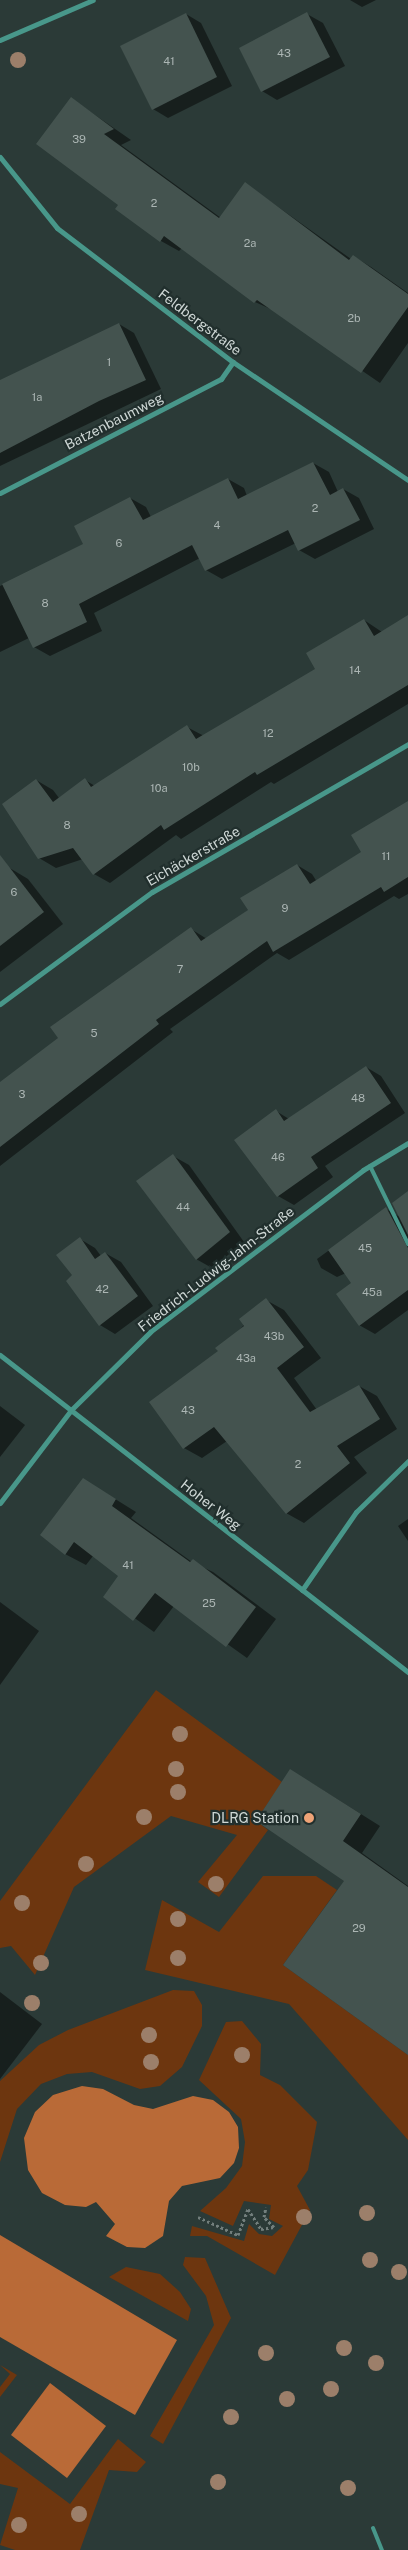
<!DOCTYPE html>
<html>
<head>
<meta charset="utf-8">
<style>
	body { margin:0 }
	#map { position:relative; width:408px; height:2550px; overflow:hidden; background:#2b3a37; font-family:"Public Sans",sans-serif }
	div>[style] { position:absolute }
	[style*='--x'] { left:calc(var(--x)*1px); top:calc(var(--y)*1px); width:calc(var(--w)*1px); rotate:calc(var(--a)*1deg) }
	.green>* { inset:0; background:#6d360f }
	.water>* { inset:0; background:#b96a37 }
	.shadow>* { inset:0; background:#0007 }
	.building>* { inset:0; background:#44534f }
	.path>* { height:3px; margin-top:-1.5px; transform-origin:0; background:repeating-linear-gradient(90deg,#727e7c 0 2.5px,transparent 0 5px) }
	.lane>* { height:4px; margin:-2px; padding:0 2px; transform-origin:2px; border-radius:2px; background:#48978a }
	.street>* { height:5px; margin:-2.5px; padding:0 2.5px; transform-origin:2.5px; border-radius:2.5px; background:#48978a }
	.trees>* { width:16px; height:16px; margin:-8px; border-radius:50%; background:#9c7f6a }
	.dots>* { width:14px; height:14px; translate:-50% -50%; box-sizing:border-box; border:2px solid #212f2d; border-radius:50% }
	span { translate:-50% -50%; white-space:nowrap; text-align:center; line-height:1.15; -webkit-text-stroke:4.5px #212f2d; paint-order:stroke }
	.number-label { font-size:11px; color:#acb6b4 }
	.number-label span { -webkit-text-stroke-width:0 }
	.street-label { font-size:14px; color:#ced7d5 }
	.poi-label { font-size:14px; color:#ced7d5 }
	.right { translate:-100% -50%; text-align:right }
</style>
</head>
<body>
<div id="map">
	<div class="green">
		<i style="clip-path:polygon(156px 1690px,282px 1782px,256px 1821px,268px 1830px,219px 1897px,198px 1882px,237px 1835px,171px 1816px,74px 1887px,35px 1975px,11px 1946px,0 1948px,0 1901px)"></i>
		<i style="clip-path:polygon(263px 1876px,316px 1876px,337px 1890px,283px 1965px,408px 2055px,408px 2140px,289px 2004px,145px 1970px,162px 1900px,219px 1932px)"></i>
		<i style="clip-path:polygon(173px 1990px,194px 1991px,202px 2005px,202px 2026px,182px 2067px,160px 2086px,140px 2089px,92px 2072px,67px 2074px,41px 2084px,17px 2109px,0 2162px,0 2081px,39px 2045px,68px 2030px)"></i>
		<i style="clip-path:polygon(242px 2021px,261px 2044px,260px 2075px,280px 2085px,317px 2122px,308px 2170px,297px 2186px,310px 2210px,275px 2275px,207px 2236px,190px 2236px,192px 2226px,244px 2241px,249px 2224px,259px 2234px,272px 2236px,283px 2226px,269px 2219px,271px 2205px,244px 2201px,233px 2226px,200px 2211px,226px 2188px,242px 2166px,245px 2142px,241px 2119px,199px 2080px,226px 2022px)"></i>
		<i style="clip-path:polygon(185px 2257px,205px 2258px,231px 2318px,163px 2444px,150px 2436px,214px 2325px,206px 2296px,183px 2265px)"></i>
		<i style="clip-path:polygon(126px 2267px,160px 2274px,180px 2292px,191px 2309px,188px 2321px,109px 2277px)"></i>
		<i style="clip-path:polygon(0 2365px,17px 2375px,0 2397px,0 2387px,10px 2374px)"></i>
		<i style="clip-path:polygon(118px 2439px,146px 2462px,137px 2472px,109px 2470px,80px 2550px,15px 2550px,0 2545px,18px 2488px,0 2484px,0 2452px,70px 2504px)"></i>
	</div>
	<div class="water">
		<i style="clip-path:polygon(82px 2086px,103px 2089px,134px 2105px,153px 2109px,193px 2096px,213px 2100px,229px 2112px,238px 2127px,239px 2148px,234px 2163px,220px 2178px,182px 2186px,169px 2201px,163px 2236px,145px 2248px,127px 2247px,106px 2236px,115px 2224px,96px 2202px,86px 2207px,65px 2205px,42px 2193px,28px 2170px,24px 2138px,35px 2112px,53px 2095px)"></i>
		<i style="clip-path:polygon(0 2235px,177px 2340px,135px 2415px,0 2337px)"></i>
		<i style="clip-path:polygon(50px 2383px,106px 2426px,67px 2478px,11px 2435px)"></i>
	</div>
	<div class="shadow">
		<i style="clip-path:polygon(350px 0,376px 0,362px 7px)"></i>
		<i style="clip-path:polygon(186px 14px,201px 23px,232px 86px,168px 118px,153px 109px)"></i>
		<i style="clip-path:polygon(307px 14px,323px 23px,345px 66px,277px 100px,262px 91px)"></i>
		<i style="clip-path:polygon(72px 99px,131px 140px,121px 145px,221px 218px,246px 184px,351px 259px,353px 256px,371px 267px,408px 293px,408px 343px,380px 383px,275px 311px,255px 302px,182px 248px,179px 251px,161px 241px,120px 204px)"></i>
		<i style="clip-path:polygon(119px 324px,134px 333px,161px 389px,0 466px,0 398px)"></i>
		<i style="clip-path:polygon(313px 463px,329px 472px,338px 492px,343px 489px,359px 498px,374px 529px,315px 559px,299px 550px,296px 543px,222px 579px,206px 570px,200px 558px,94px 613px,102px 631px,50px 656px,34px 647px,29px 638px,0 652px,0 586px,85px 545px,130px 498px,146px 507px,151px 517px,228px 479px,244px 488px,247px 496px)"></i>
		<i style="clip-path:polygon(408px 616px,408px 704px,274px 784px,271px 782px,181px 839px,176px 835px,110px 883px,94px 874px,83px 859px,56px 868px,39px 858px,36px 780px,53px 790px,59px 798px,85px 780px,95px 786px,187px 727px,204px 736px,317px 669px,364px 620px,382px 632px)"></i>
		<i style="clip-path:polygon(408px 803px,408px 894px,399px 899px,394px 896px,289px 960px,277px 953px,170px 1029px,173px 1032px,0 1166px,0 1084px,60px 1039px,52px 1028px,191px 929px,207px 939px,249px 910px,297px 865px,312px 874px,317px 882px,363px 853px)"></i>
		<i style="clip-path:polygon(8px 867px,28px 879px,63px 924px,0 972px,0 873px)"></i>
		<i style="clip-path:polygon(366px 1067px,381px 1076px,405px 1113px,325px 1166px,333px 1177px,294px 1205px,278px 1196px,236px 1141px,276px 1111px,289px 1119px)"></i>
		<i style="clip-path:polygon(173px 1156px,189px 1165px,244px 1242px,212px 1268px,196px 1259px)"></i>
		<i style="clip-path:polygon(408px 1199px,408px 1310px,375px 1334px,359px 1325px,353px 1283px,346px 1273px,337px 1277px,321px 1268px,317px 1259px,386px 1209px,400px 1217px)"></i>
		<i style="clip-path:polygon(80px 1239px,95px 1248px,101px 1256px,105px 1253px,121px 1262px,153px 1306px,115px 1334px,100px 1325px,74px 1276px)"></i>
		<i style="clip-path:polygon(266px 1300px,284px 1310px,321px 1358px,294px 1378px,317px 1410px,359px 1386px,377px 1396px,397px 1429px,354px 1457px,367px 1473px,304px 1523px,286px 1513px,227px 1441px,202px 1458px,184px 1448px,220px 1352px)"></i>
		<i style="clip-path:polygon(0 1406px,25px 1425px,0 1457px)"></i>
		<i style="clip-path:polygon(104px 1492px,136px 1512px,131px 1518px,192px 1562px,213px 1572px,276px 1619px,247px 1658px,174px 1606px,154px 1632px,104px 1596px,120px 1576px,93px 1556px,86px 1565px,65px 1554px)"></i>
		<i style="clip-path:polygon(408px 1519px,408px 1541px,398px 1526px)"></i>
		<i style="clip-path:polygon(0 1602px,39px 1631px,0 1685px)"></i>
		<i style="clip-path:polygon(310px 1782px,380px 1826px,362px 1853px,408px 1886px,408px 2054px)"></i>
		<i style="clip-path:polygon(0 1992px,42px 2024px,0 2079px)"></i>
	</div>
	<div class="building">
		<i style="clip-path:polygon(307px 12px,330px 57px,261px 92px,239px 48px)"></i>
		<i style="clip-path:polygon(186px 13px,217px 77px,152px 110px,120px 46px)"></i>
		<i style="clip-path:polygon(71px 97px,114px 129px,104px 134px,219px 218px,245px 182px,349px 260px,353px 255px,408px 294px,408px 307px,361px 373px,257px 300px,254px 303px,164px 236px,160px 242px,115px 209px,118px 205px,36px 144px)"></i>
		<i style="clip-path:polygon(119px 323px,146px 380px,99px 401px,0 453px,0 380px)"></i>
		<i style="clip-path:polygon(313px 462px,330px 495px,343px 488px,360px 520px,298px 551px,288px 530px,205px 571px,192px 545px,79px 604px,87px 622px,33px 648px,2px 584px,83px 544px,74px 526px,130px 497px,143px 520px,228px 478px,238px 499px)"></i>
		<i style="clip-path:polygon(408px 615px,408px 685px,257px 775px,255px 772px,164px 830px,161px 825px,93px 875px,73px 848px,38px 859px,2px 804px,36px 779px,53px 802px,85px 778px,91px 787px,187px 725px,196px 739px,315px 669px,306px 653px,364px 619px,374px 636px)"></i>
		<i style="clip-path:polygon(408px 801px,408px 877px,384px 892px,381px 887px,273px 952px,267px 941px,156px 1020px,159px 1024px,0 1147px,0 1082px,58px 1038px,50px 1027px,191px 927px,201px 941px,248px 910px,240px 898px,297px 864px,310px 884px,361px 852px,351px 835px)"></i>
		<i style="clip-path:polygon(0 855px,44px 912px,0 946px)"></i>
		<i style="clip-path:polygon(366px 1066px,391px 1103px,311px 1157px,318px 1168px,277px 1197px,234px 1140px,276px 1109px,284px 1121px)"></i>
		<i style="clip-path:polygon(173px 1154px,230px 1232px,196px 1260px,136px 1181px)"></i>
		<i style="clip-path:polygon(408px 1191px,408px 1235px,392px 1203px)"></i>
		<i style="clip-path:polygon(386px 1207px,408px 1248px,408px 1290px,359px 1326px,336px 1294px,351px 1283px,328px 1250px)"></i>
		<i style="clip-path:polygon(80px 1237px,95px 1259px,105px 1252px,138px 1296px,99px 1326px,66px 1281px,72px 1275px,56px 1255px)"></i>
		<i style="clip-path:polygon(266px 1298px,304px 1347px,277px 1368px,310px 1412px,359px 1385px,380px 1419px,337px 1446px,350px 1463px,286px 1514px,214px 1427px,183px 1449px,149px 1402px,218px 1351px,215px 1348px,244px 1326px,239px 1319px)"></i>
		<i style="clip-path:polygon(83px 1478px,116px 1499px,112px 1506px,190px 1562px,193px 1559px,256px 1607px,226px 1647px,155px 1593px,133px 1621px,103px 1597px,118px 1576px,74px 1542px,65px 1555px,40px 1535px)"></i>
		<i style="clip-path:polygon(290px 1769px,361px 1814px,343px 1841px,408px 1887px,408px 2055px,283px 1965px,344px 1881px,256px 1821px)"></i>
	</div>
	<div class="path">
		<i style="--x:198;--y:2217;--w:44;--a:24.2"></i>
		<i style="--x:238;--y:2235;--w:28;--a:-69"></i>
		<i style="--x:248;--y:2209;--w:24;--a:57"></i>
		<i style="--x:261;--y:2229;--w:13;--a:-9"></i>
		<i style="--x:274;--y:2227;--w:14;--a:-135"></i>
		<i style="--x:264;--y:2217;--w:10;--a:-79"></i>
	</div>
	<div class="lane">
		<i style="--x:370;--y:1166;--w:87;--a:64"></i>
		<i style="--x:373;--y:2528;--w:24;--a:68"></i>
	</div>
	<div class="street">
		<i style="--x:0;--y:40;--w:101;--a:-23.3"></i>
		<i style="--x:0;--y:157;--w:91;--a:51.2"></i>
		<i style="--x:57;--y:228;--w:221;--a:37.3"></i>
		<i style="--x:233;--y:362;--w:211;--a:34"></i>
		<i style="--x:0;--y:493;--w:249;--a:-27.3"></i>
		<i style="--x:221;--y:379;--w:21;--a:-55"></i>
		<i style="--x:0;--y:1004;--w:189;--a:-36.4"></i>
		<i style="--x:152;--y:892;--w:296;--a:-30"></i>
		<i style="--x:0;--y:1355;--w:517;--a:37.85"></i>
		<i style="--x:0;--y:1503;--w:117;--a:-52.6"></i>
		<i style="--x:71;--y:1410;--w:112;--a:-44.6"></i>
		<i style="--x:151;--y:1331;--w:266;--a:-37.2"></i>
		<i style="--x:363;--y:1170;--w:52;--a:-31"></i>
		<i style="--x:302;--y:1590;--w:95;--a:-55.3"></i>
		<i style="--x:356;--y:1512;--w:73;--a:-44.4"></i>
	</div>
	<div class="trees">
		<i style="left:18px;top:60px"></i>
		<i style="left:180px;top:1734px"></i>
		<i style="left:176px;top:1769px"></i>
		<i style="left:178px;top:1792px"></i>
		<i style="left:144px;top:1817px"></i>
		<i style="left:86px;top:1864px"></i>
		<i style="left:216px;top:1884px"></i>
		<i style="left:22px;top:1903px"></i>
		<i style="left:178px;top:1919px"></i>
		<i style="left:178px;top:1958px"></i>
		<i style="left:41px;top:1963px"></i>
		<i style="left:32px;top:2003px"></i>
		<i style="left:149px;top:2035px"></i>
		<i style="left:242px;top:2055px"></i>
		<i style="left:151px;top:2062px"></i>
		<i style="left:367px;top:2213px"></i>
		<i style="left:304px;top:2217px"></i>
		<i style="left:370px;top:2260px"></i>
		<i style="left:399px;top:2272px"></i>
		<i style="left:344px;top:2348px"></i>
		<i style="left:266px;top:2353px"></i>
		<i style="left:376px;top:2363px"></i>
		<i style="left:331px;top:2389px"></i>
		<i style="left:287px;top:2399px"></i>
		<i style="left:231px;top:2417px"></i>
		<i style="left:218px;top:2482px"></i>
		<i style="left:348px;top:2488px"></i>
		<i style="left:79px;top:2514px"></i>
		<i style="left:19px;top:2525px"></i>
	</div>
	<div class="dots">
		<i style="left:309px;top:1818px;background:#efa377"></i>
	</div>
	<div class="number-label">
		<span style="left:284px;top:53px">43</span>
		<span style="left:169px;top:61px">41</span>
		<span style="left:79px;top:139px">39</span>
		<span style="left:154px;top:203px">2</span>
		<span style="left:250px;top:243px">2a</span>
		<span style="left:354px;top:318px">2b</span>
		<span style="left:109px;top:362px">1</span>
		<span style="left:37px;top:397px">1a</span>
		<span style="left:315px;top:508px">2</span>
		<span style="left:217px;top:525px">4</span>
		<span style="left:119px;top:543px">6</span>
		<span style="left:45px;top:603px">8</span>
		<span style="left:355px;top:670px">14</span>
		<span style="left:268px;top:733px">12</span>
		<span style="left:191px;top:767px">10b</span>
		<span style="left:159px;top:788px">10a</span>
		<span style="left:67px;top:825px">8</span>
		<span style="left:386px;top:856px">11</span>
		<span style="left:14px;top:892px">6</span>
		<span style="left:285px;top:908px">9</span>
		<span style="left:180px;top:969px">7</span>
		<span style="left:94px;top:1033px">5</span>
		<span style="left:22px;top:1094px">3</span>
		<span style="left:358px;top:1098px">48</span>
		<span style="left:278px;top:1157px">46</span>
		<span style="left:183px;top:1207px">44</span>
		<span style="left:365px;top:1248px">45</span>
		<span style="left:102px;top:1289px">42</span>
		<span style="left:372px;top:1292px">45a</span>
		<span style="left:274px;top:1336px">43b</span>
		<span style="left:246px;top:1358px">43a</span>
		<span style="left:188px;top:1410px">43</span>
		<span style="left:298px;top:1464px">2</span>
		<span style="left:128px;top:1565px">41</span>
		<span style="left:209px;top:1603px">25</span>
		<span style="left:359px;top:1928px">29</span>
	</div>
	<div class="street-label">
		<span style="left:200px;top:322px;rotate:37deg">Feldbergstraße</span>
		<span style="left:114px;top:421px;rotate:-27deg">Batzenbaumweg</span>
		<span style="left:193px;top:856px;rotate:-30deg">Eichäckerstraße</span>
		<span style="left:216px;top:1269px;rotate:-38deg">Friedrich-Ludwig-Jahn-Straße</span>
		<span style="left:211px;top:1505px;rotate:38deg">Hoher Weg</span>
	</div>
	<div class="poi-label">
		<span class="right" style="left:299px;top:1818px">DLRG Station</span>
	</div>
</div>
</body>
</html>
